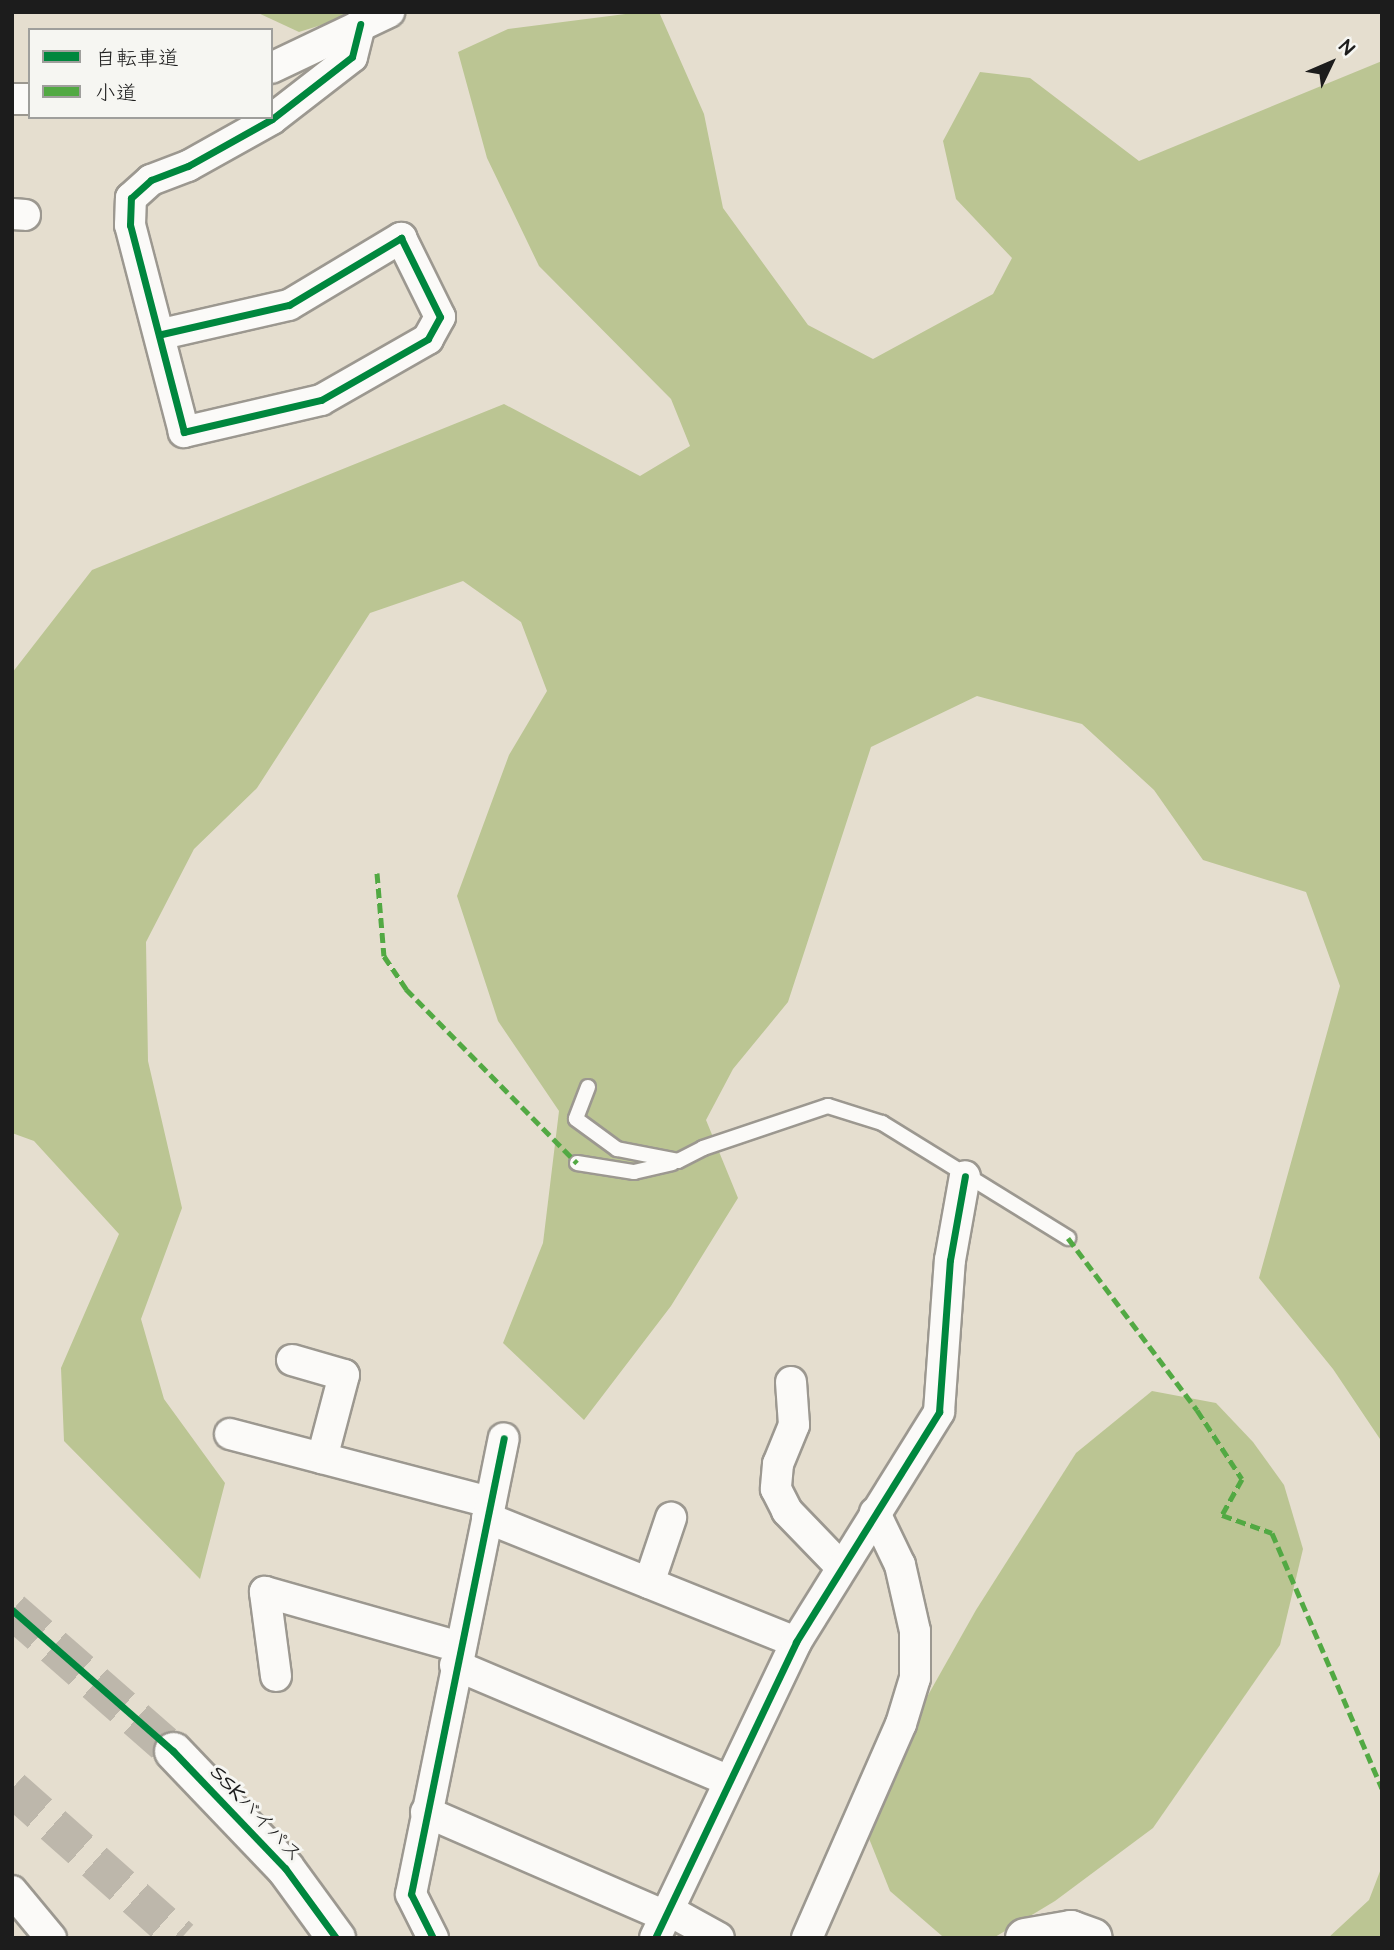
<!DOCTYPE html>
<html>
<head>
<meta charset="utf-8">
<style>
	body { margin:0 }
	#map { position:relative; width:1394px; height:1950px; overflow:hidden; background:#e5decf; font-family:"Architects Daughter","Klee One",sans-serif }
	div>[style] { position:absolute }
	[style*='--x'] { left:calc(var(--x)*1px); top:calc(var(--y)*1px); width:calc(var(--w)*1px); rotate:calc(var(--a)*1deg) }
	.forest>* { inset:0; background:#bbc593 }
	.tertiary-tunnel>* { height:37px; margin-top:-18.5px; transform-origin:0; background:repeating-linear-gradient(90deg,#bdb7ab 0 37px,transparent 0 55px) }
	.roads { filter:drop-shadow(2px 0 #9c9890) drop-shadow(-2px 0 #9c9890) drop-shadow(0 2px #9c9890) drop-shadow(0 -2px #9c9890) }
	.service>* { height:14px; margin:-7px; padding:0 7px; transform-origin:7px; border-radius:7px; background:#fbfaf8 }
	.minor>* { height:30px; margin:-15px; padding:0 15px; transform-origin:15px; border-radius:15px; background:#fbfaf8 }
	.tertiary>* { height:37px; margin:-18.5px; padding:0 18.5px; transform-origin:18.5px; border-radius:18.5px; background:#fbfaf8 }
	.secondary>* { height:38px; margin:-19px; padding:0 19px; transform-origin:19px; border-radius:19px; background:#fbfaf8 }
	.quiet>* { height:5px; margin-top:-2.5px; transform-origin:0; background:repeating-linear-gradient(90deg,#52a943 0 10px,transparent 0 15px) }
	.cycleway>* { height:7px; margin:-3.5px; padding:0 3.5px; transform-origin:3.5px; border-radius:3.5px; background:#00873e }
	span { translate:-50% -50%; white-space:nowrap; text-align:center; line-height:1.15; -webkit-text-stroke:6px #f6f6f2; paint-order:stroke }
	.street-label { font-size:21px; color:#1c1c1c }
	.frame { position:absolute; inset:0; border:14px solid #1c1c1c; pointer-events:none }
	.legend { position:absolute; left:28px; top:28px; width:245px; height:91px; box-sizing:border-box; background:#f6f6f2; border:2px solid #9f9f9c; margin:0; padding:9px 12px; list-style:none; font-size:21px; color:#1c1c1c }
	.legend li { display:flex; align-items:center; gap:14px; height:35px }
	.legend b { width:35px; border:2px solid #9f9f9c }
	.north { position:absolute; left:1296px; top:28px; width:70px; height:70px; -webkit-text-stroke:5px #f6f6f2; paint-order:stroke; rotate:46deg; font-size:19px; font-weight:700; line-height:28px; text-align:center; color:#1c1c1c }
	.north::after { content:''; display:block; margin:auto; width:24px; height:32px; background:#1c1c1c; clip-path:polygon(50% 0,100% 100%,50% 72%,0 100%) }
</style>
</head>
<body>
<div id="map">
	<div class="forest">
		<i style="clip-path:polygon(256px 12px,363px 12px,299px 32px)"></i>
		<i style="clip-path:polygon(641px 12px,659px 12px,704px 114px,723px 208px,808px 325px,873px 359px,993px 294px,1012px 258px,956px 199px,943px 141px,980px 72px,1030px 78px,1139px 161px,1382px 61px,1382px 1442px,1333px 1369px,1259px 1278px,1340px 986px,1306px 892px,1203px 860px,1154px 790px,1082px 724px,977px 696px,871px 747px,788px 1002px,733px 1069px,706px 1120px,738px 1198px,671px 1306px,584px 1420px,503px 1343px,543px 1243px,559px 1111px,498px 1021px,457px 896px,509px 755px,547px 691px,521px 622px,463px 581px,370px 613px,257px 788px,194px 849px,146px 942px,148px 1061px,182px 1208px,141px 1319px,164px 1399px,225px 1483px,200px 1579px,64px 1441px,61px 1368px,119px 1234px,34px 1141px,12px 1133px,12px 673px,92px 570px,504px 404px,640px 476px,690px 446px,671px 399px,539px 266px,487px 158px,458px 52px,508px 29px)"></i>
		<i style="clip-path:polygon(1152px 1391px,1216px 1403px,1253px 1442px,1284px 1485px,1303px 1549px,1280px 1645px,1153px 1828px,1055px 1901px,995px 1937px,942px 1936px,890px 1891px,860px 1816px,976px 1610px,1076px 1453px)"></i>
		<i style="clip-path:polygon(1382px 1866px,1382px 1938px,1328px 1938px,1369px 1900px)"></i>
	</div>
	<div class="tertiary-tunnel">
		<i style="--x:12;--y:1610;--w:214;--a:41.2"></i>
		<i style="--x:12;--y:1788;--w:226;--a:41.6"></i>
	</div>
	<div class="roads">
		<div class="service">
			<i style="--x:588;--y:1087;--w:34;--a:111"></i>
			<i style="--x:576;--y:1119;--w:51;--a:36.2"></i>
			<i style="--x:617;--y:1149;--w:62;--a:11.1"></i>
			<i style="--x:678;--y:1161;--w:28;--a:-27"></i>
			<i style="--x:703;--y:1148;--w:132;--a:-18.6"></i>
			<i style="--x:828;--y:1106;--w:57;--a:17.5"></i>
			<i style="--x:882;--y:1123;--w:219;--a:31.7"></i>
			<i style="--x:577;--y:1163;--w:58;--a:9"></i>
			<i style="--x:634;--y:1172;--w:39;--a:-13"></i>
		</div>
		<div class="minor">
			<i style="--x:271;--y:68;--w:131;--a:-25.4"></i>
			<i style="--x:12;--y:99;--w:18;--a:0"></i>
			<i style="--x:12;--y:214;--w:13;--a:4"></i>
			<i style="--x:162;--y:334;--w:130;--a:-12.9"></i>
			<i style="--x:289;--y:305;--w:131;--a:-30.9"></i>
			<i style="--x:401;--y:238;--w:88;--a:63.7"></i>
			<i style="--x:440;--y:317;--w:25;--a:119"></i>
			<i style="--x:428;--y:339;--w:123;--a:150.3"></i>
			<i style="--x:321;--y:400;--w:141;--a:166.9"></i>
			<i style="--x:184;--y:432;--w:214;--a:-104.6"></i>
			<i style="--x:130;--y:225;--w:27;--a:-88"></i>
			<i style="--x:131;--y:198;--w:27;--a:-42"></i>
			<i style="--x:151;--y:180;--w:40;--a:-21"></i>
			<i style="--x:188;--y:166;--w:96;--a:-29.2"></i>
			<i style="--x:272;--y:119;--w:101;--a:-37.8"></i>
			<i style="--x:352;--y:57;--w:34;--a:-76"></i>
			<i style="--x:292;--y:1360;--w:54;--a:16.1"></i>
			<i style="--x:344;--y:1375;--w:86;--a:104.8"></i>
			<i style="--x:791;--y:1382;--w:43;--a:86"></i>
			<i style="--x:794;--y:1425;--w:42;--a:112.3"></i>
			<i style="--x:778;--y:1464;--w:25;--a:95"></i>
			<i style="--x:776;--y:1489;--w:25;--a:63"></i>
			<i style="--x:787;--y:1511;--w:78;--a:46"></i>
			<i style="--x:230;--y:1434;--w:269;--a:14.7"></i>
			<i style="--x:487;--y:1518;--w:333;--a:21.9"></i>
			<i style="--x:649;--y:1583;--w:69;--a:-71.3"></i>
			<i style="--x:455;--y:1665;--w:298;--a:22.9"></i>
			<i style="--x:276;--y:1676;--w:85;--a:-97.5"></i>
			<i style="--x:265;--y:1592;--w:202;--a:15.8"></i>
			<i style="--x:426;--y:1812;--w:261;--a:23.5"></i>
			<i style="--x:12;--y:1891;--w:61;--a:50.3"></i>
			<i style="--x:668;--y:1910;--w:58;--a:28.8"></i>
			<i style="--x:433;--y:1938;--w:49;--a:-116.6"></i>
			<i style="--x:411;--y:1894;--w:465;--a:-78.5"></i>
			<i style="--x:655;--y:1938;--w:328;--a:-64.5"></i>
			<i style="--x:796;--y:1642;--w:271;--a:-58.1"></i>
			<i style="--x:939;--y:1412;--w:152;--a:-85.9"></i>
			<i style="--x:950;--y:1260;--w:85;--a:-79.9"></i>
			<i style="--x:807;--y:1938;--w:234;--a:-66.3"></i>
			<i style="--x:901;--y:1724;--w:48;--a:-73.1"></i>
			<i style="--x:915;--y:1678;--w:47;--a:-90"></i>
			<i style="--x:915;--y:1631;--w:68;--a:-102.8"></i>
			<i style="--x:900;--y:1565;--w:58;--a:-115.7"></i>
		</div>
		<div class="tertiary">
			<i style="--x:173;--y:1751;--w:162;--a:46.3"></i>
			<i style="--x:285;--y:1868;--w:87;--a:53.9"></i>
		</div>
		<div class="secondary">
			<i style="--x:1025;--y:1938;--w:47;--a:-9.9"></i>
			<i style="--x:1071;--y:1930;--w:23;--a:20"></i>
		</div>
	</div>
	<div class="quiet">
		<i style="--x:377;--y:873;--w:83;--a:85.2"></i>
		<i style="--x:384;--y:956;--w:40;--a:56"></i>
		<i style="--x:406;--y:989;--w:244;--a:45.5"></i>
		<i style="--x:1068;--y:1238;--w:215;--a:53.1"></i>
		<i style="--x:1197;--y:1410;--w:82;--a:56.9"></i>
		<i style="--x:1242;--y:1479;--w:41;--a:119.1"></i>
		<i style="--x:1222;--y:1515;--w:53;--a:19.8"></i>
		<i style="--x:1272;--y:1533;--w:278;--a:66.7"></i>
	</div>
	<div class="cycleway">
		<i style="--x:162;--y:334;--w:130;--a:-12.9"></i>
		<i style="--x:289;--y:305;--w:131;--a:-30.9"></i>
		<i style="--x:401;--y:238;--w:88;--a:63.7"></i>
		<i style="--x:440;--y:317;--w:25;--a:119"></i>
		<i style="--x:428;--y:339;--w:123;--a:150.3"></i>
		<i style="--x:321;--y:400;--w:141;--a:166.9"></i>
		<i style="--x:184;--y:432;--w:214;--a:-104.6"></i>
		<i style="--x:130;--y:225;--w:27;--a:-88"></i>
		<i style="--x:131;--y:198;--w:27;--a:-42"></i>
		<i style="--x:151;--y:180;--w:40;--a:-21"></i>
		<i style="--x:188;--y:166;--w:96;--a:-29.2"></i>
		<i style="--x:272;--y:119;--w:101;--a:-37.8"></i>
		<i style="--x:352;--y:57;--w:34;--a:-76"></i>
		<i style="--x:12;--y:1610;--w:214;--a:41.2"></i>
		<i style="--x:173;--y:1751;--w:162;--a:46.3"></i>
		<i style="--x:285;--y:1868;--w:87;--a:53.9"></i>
		<i style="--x:433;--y:1938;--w:49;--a:-116.6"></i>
		<i style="--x:411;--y:1894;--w:465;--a:-78.5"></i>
		<i style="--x:655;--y:1938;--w:328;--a:-64.5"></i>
		<i style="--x:796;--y:1642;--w:271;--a:-58.1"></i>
		<i style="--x:939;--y:1412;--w:152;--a:-85.9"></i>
		<i style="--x:950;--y:1260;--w:85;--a:-79.9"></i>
	</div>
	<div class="street-label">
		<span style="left:256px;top:1814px;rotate:47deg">SSKバイパス</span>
	</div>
	<div class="frame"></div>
	<ul class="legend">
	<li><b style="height:9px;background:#00873e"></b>自転車道</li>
	<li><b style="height:9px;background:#52a943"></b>小道</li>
	</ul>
	<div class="north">N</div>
</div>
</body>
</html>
